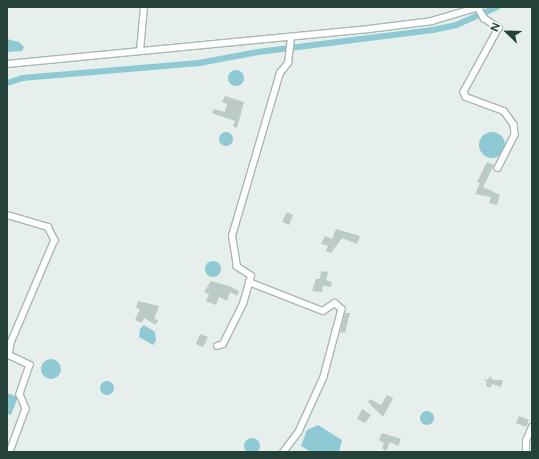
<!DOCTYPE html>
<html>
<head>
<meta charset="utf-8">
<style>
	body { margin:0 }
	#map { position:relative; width:539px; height:459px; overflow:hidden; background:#e6efeb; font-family:Figtree,sans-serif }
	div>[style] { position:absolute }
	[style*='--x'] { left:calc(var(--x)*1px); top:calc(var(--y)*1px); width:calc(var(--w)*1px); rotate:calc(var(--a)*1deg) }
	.water>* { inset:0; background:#8ec9d4 }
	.round { border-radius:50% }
	.canal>* { height:6px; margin:-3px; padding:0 3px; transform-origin:3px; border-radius:3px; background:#8ec9d4 }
	.building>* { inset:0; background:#bbcac4 }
	.roads { filter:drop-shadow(1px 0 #a8b8b2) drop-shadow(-1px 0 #a8b8b2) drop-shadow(0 1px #a8b8b2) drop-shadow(0 -1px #a8b8b2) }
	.minor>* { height:5.5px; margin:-2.75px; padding:0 2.75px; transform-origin:2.75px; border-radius:2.75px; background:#fff }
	span { translate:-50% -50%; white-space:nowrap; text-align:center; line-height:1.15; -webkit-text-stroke:3.5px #f7fbf9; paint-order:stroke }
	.frame { position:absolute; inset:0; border:8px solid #24423a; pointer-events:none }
	.north { position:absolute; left:487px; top:12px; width:40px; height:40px; -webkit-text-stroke:3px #f7fbf9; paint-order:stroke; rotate:293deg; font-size:11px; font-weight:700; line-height:16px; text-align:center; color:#24423a }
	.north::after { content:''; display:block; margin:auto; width:14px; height:18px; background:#24423a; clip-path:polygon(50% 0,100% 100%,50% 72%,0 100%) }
</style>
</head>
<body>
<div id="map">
	<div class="water">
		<i style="clip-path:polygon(7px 39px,19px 42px,24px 47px,22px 51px,7px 52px)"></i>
		<i class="round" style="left:228px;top:70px;width:16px;height:16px"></i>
		<i class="round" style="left:219px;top:132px;width:14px;height:14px"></i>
		<i class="round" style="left:479px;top:132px;width:26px;height:26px"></i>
		<i class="round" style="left:205px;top:261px;width:16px;height:16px"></i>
		<i style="clip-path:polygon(144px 325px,155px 332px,156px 341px,153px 345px,139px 337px,140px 329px)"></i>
		<i class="round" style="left:41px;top:359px;width:20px;height:20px"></i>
		<i class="round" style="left:100px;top:381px;width:14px;height:14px"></i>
		<i style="clip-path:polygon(7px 393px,18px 397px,11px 415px,7px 414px)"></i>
		<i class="round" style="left:420px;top:411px;width:14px;height:14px"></i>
		<i style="clip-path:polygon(318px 425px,342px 440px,339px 452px,311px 452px,301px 446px,307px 430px)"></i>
		<i class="round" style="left:244px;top:438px;width:16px;height:16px"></i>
	</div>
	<div class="canal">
		<i style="--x:7;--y:83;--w:16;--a:-18"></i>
		<i style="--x:22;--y:78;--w:178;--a:-4.8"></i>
		<i style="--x:199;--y:63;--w:60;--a:-10.6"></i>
		<i style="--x:258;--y:52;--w:176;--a:-7.2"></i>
		<i style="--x:433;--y:30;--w:24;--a:-12"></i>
		<i style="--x:456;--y:25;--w:45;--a:-23.7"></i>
	</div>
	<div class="building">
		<i style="clip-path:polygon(225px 96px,244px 102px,237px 128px,233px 126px,235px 121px,212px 113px,214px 109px,225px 112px,227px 104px,222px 102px)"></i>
		<i style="clip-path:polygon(487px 162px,494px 165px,483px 187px,500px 195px,497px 205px,489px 203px,491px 197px,475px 194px,480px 183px,477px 182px)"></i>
		<i style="clip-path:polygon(287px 212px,293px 215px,289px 225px,282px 222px)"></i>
		<i style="clip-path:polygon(336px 229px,360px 236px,357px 244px,342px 238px,331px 253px,326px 251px,328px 246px,321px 244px,325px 236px,332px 239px)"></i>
		<i style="clip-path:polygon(321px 271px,328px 272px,326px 280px,332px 282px,331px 287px,323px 286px,322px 292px,312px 291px,316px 279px,320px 279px)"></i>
		<i style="clip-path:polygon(211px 281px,229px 286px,239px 291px,237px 296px,230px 292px,227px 301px,219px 297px,216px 305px,206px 301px,209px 294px,204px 292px)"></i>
		<i style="clip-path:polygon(138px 301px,159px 306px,154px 319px,158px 320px,156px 325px,144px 318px,142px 323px,135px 320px,140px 309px,136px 308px)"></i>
		<i style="clip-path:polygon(345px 313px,350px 313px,345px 333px,340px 332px)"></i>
		<i style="clip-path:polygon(200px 334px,208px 337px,203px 347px,196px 344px)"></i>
		<i style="clip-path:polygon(490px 376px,493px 380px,503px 380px,501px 387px,492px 384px,490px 388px,486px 386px,487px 382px,483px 379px,488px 380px)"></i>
		<i style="clip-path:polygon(387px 395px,393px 398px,383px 417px,368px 402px,370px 399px,381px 405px)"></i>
		<i style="clip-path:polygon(362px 409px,371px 415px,365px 423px,357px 419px)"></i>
		<i style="clip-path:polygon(519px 416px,529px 420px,526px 427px,516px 423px)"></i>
		<i style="clip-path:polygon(382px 433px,401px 439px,398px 446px,390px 442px,386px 451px,382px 448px,384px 443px,379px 440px)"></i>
	</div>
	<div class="roads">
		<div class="minor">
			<i style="--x:478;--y:7;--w:13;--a:61"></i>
			<i style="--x:484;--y:18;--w:18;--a:34"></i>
			<i style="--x:499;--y:28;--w:73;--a:118.7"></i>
			<i style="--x:464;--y:92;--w:5;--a:68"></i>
			<i style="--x:466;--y:97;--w:40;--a:20.2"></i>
			<i style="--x:504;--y:111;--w:17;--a:54"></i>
			<i style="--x:514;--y:125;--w:10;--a:84"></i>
			<i style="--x:515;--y:135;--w:37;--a:117"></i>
			<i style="--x:140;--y:51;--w:44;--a:-84.8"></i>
			<i style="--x:7;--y:64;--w:364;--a:-5.5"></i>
			<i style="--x:369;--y:29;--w:64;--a:-7.2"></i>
			<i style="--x:432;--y:21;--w:49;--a:-16.6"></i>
			<i style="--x:7;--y:215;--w:43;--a:16.3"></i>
			<i style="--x:48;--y:227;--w:15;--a:62"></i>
			<i style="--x:55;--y:240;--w:112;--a:113.1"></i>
			<i style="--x:11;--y:343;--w:12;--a:99"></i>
			<i style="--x:9;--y:355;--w:23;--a:25"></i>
			<i style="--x:30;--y:365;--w:31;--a:109"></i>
			<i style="--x:20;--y:394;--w:16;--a:68"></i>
			<i style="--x:26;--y:409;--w:46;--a:110.4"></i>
			<i style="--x:249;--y:282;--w:79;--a:21.4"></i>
			<i style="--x:323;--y:311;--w:14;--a:-34"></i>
			<i style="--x:335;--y:303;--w:9;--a:41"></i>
			<i style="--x:342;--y:309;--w:70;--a:104.8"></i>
			<i style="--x:324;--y:377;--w:60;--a:114.4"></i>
			<i style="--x:299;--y:432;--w:25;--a:127"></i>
			<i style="--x:217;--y:346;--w:6;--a:-18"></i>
			<i style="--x:223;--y:344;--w:45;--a:-63.4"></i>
			<i style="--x:243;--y:304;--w:29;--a:-74"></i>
			<i style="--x:251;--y:276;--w:17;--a:-147"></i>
			<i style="--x:237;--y:267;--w:31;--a:-99"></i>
			<i style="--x:232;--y:236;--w:170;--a:-73.6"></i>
			<i style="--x:280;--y:73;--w:13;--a:-51"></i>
			<i style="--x:288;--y:63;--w:26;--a:-83"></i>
			<i style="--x:526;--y:452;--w:11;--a:-90"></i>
			<i style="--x:526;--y:441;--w:15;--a:-67"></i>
		</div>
	</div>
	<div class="frame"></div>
	<div class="north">N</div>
</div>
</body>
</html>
